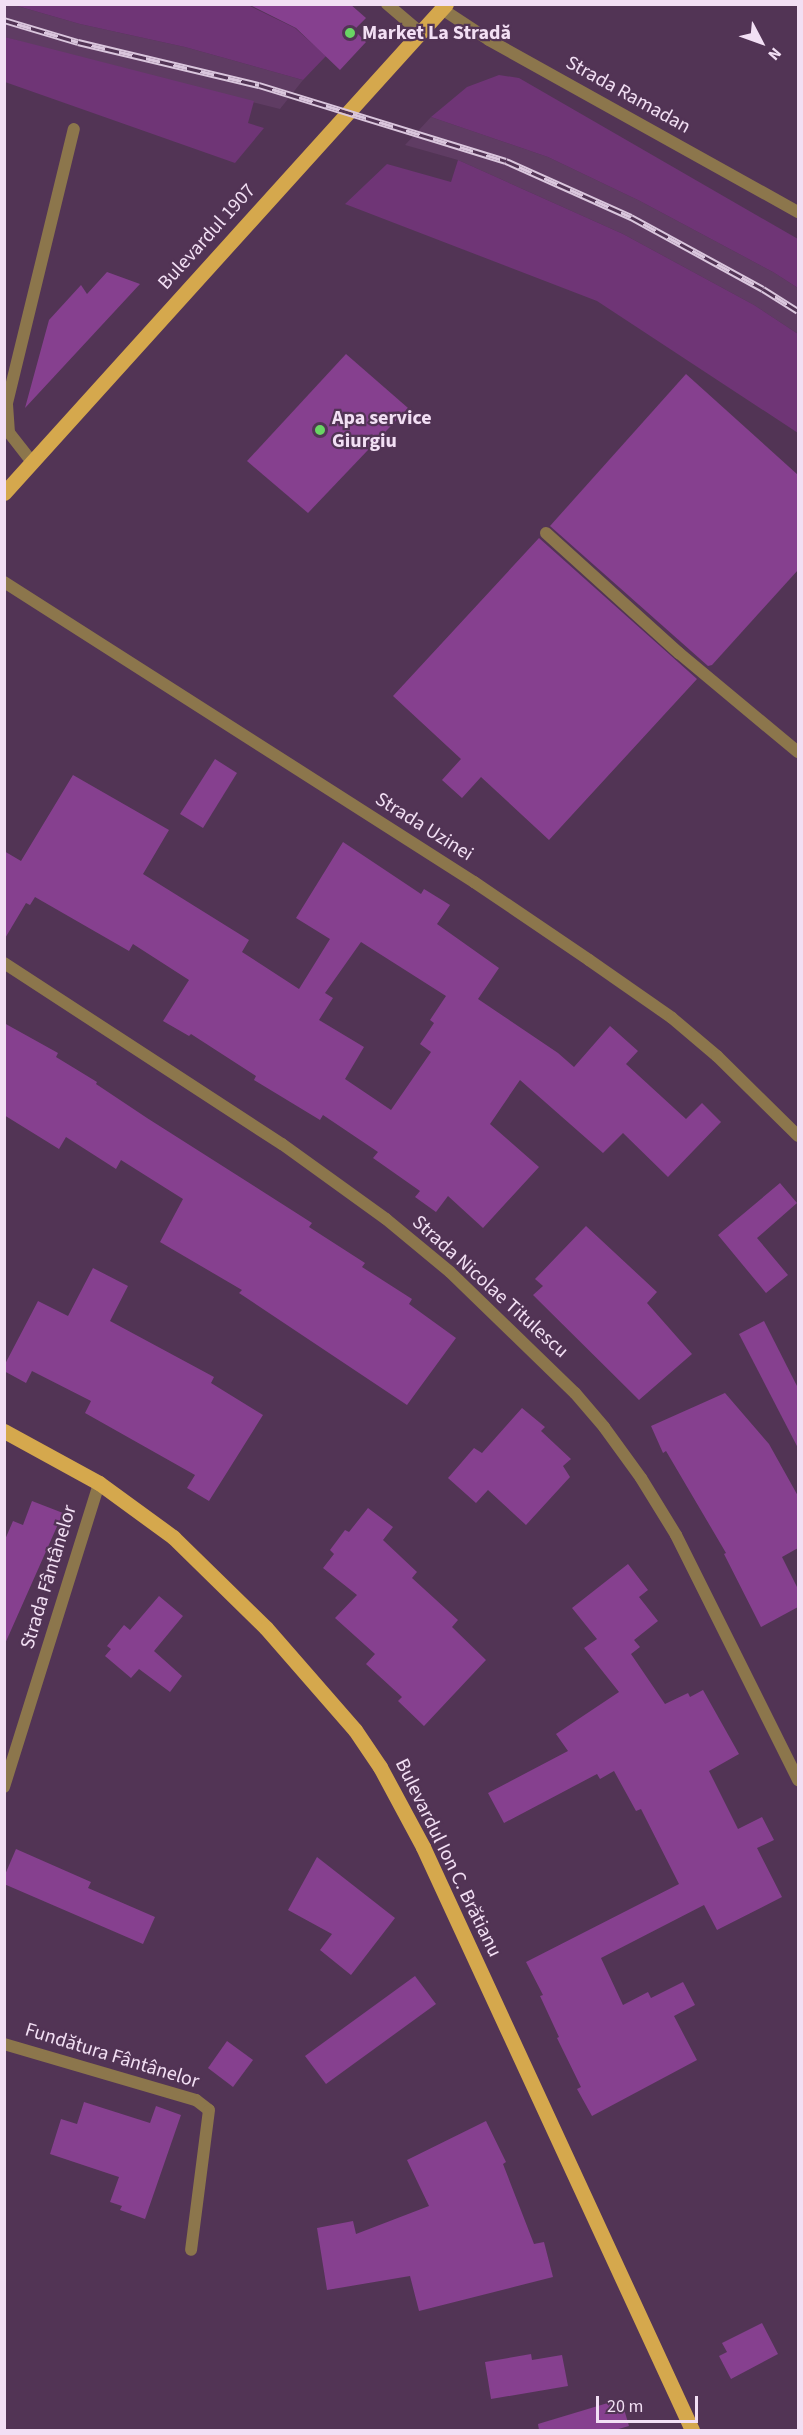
<!DOCTYPE html>
<html>
<head>
<meta charset="utf-8">
<style>
	body { margin:0 }
	#map { position:relative; width:803px; height:2435px; overflow:hidden; background:#523455; font-family:"Source Sans 3",sans-serif }
	div>[style] { position:absolute }
	[style*='--x'] { left:calc(var(--x)*1px); top:calc(var(--y)*1px); width:calc(var(--w)*1px); rotate:calc(var(--a)*1deg) }
	.built>* { inset:0; background:#5f3c63 }
	.green>* { inset:0; background:#6f3576 }
	.building>* { inset:0; background:#86408f }
	.service>* { height:12px; margin:-6px; padding:0 6px; transform-origin:6px; border-radius:6px; background:#8c764c }
	.minor>* { height:12px; margin:-6px; padding:0 6px; transform-origin:6px; border-radius:6px; background:#8c764c }
	.tertiary>* { height:12px; margin:-6px; padding:0 6px; transform-origin:6px; border-radius:6px; background:#8c764c }
	.primary>* { height:15px; margin:-7.5px; padding:0 7.5px; transform-origin:7.5px; border-radius:7.5px; background:#d5a84d }
	.rail>* { height:7px; margin-top:-3.5px; transform-origin:0; background:repeating-linear-gradient(90deg,#523455 0 14px,#dac6dd 0 28px); box-sizing:border-box; border-block:2px solid #dac6dd }
	.dots>* { width:16px; height:16px; translate:-50% -50%; box-sizing:border-box; border:3px solid #523455; border-radius:50% }
	span { translate:-50% -50%; white-space:nowrap; text-align:center; line-height:1.15; -webkit-text-stroke:4.5px #523455; paint-order:stroke }
	.poi-label { font-size:20px; color:#f2dff4; font-weight:700 }
	.left { translate:0 -50%; text-align:left }
	.street-label { font-size:20px; color:#f2dff4 }
	.frame { position:absolute; inset:0; border:6px solid #f2dff4; pointer-events:none }
	.north { position:absolute; left:731px; top:12px; width:60px; height:60px; -webkit-text-stroke:4px #523455; paint-order:stroke; rotate:131deg; font-size:16px; font-weight:700; line-height:24px; text-align:center; color:#f2dff4 }
	.north::after { content:''; display:block; margin:auto; width:21px; height:27px; background:#f2dff4; clip-path:polygon(50% 0,100% 100%,50% 72%,0 100%) }
	.scale { position:absolute; left:596px; top:2396px; width:102px; height:27px; box-sizing:border-box; border:3px solid #f2dff4; border-top:0; padding-left:8px; font-size:18px; line-height:21px; white-space:nowrap; color:#f2dff4; -webkit-text-stroke:4px #523455; paint-order:stroke }
</style>
</head>
<body>
<div id="map">
	<div class="built">
		<i style="clip-path:polygon(4px 5px,14px 5px,80px 24px,185px 47px,303px 80px,280px 109px,73px 57px,5px 37px)"></i>
		<i style="clip-path:polygon(431px 117px,548px 157px,640px 201px,773px 272px,798px 288px,798px 334px,754px 305px,623px 234px,458px 160px,405px 145px)"></i>
	</div>
	<div class="green">
		<i style="clip-path:polygon(14px 5px,248px 5px,295px 28px,326px 56px,303px 80px,185px 47px,80px 24px)"></i>
		<i style="clip-path:polygon(5px 37px,254px 101px,248px 123px,264px 128px,235px 163px,5px 82px)"></i>
		<i style="clip-path:polygon(499px 75px,519px 78px,798px 239px,798px 288px,773px 272px,640px 201px,548px 157px,431px 117px,467px 87px)"></i>
		<i style="clip-path:polygon(458px 160px,623px 234px,754px 305px,798px 334px,798px 433px,597px 301px,345px 204px,387px 164px,451px 182px)"></i>
	</div>
	<div class="building">
		<i style="clip-path:polygon(248px 4px,350px 4px,366px 18px,354px 30px,366px 42px,340px 70px,296px 28px)"></i>
		<i style="clip-path:polygon(107px 272px,140px 284px,25px 408px,49px 320px,81px 285px,87px 294px)"></i>
		<i style="clip-path:polygon(346px 354px,408px 408px,308px 513px,247px 461px)"></i>
		<i style="clip-path:polygon(686px 374px,798px 475px,798px 570px,712px 665px,708px 666px,550px 526px)"></i>
		<i style="clip-path:polygon(539px 538px,697px 679px,549px 840px,481px 777px,462px 798px,442px 780px,461px 759px,393px 696px)"></i>
		<i style="clip-path:polygon(215px 759px,237px 773px,203px 828px,180px 814px)"></i>
		<i style="clip-path:polygon(evenodd,73px 775px,169px 830px,143px 874px,249px 940px,242px 952px,299px 989px,330px 939px,296px 918px,343px 842px,421px 894px,424px 889px,450px 905px,437px 924px,499px 968px,478px 999px,558px 1053px,574px 1067px,610px 1026px,638px 1051px,626px 1064px,686px 1119px,702px 1103px,721px 1122px,668px 1177px,623px 1133px,603px 1153px,520px 1080px,490px 1124px,539px 1167px,483px 1228px,448px 1196px,436px 1212px,415px 1197px,420px 1191px,373px 1158px,378px 1152px,323px 1115px,320px 1120px,254px 1080px,256px 1076px,191px 1034px,189px 1036px,163px 1021px,189px 980px,133px 944px,129px 951px,35px 897px,30px 905px,26px 903px,4px 940px,4px 851px,21px 861px,73px 775px,361px 942px,446px 996px,430px 1020px,434px 1023px,420px 1044px,431px 1052px,391px 1110px,345px 1079px,364px 1047px,319px 1020px,333px 998px,325px 993px,361px 942px)"></i>
		<i style="clip-path:polygon(4px 1023px,58px 1053px,56px 1057px,97px 1082px,96px 1084px,147px 1118px,312px 1223px,309px 1227px,365px 1263px,362px 1267px,412px 1299px,409px 1304px,456px 1338px,407px 1405px,239px 1293px,242px 1290px,160px 1242px,183px 1199px,121px 1160px,116px 1169px,66px 1137px,59px 1149px,4px 1115px)"></i>
		<i style="clip-path:polygon(780px 1183px,797px 1203px,757px 1238px,788px 1275px,766px 1293px,718px 1235px)"></i>
		<i style="clip-path:polygon(586px 1226px,657px 1292px,647px 1303px,692px 1354px,639px 1400px,533px 1295px,543px 1286px,535px 1279px)"></i>
		<i style="clip-path:polygon(93px 1268px,128px 1286px,110px 1321px,214px 1377px,211px 1383px,263px 1415px,209px 1501px,187px 1488px,195px 1475px,85px 1413px,91px 1401px,32px 1371px,26px 1383px,4px 1371px,4px 1366px,38px 1301px,68px 1316px)"></i>
		<i style="clip-path:polygon(764px 1321px,798px 1388px,798px 1448px,739px 1334px)"></i>
		<i style="clip-path:polygon(725px 1393px,769px 1444px,798px 1496px,798px 1548px,782px 1557px,798px 1589px,798px 1607px,761px 1627px,724px 1554px,726px 1553px,666px 1451px,663px 1453px,651px 1426px)"></i>
		<i style="clip-path:polygon(522px 1408px,545px 1427px,541px 1431px,571px 1459px,563px 1466px,570px 1477px,526px 1525px,488px 1490px,476px 1503px,448px 1478px,474px 1448px,482px 1453px)"></i>
		<i style="clip-path:polygon(32px 1501px,63px 1513px,4px 1646px,4px 1542px,13px 1521px,23px 1525px)"></i>
		<i style="clip-path:polygon(368px 1508px,393px 1527px,383px 1540px,417px 1572px,412px 1578px,458px 1620px,452px 1627px,486px 1660px,424px 1726px,398px 1701px,402px 1697px,366px 1664px,375px 1654px,335px 1618px,357px 1595px,323px 1568px,334px 1554px,330px 1550px,345px 1530px,349px 1532px)"></i>
		<i style="clip-path:polygon(628px 1564px,648px 1590px,639px 1597px,658px 1621px,634px 1640px,640px 1647px,631px 1654px,665px 1704px,688px 1693px,690px 1697px,703px 1690px,739px 1754px,709px 1771px,738px 1829px,762px 1817px,774px 1840px,757px 1848px,782px 1897px,717px 1930px,704px 1905px,601px 1958px,623px 2005px,648px 1992px,651px 1998px,683px 1982px,695px 2005px,674px 2016px,697px 2060px,592px 2116px,577px 2089px,581px 2087px,557px 2038px,559px 2037px,540px 1996px,543px 1995px,526px 1962px,679px 1884px,641px 1809px,636px 1811px,614px 1771px,600px 1779px,597px 1774px,504px 1823px,488px 1793px,568px 1751px,556px 1734px,619px 1692px,584px 1648px,597px 1639px,572px 1608px)"></i>
		<i style="clip-path:polygon(159px 1596px,183px 1616px,154px 1651px,182px 1676px,170px 1692px,139px 1669px,131px 1678px,105px 1656px,111px 1649px,107px 1646px,124px 1625px,130px 1630px)"></i>
		<i style="clip-path:polygon(16px 1849px,91px 1882px,88px 1888px,155px 1917px,143px 1944px,4px 1884px,4px 1877px)"></i>
		<i style="clip-path:polygon(317px 1857px,395px 1918px,351px 1975px,320px 1950px,332px 1934px,288px 1910px)"></i>
		<i style="clip-path:polygon(415px 1976px,436px 2004px,326px 2084px,305px 2056px)"></i>
		<i style="clip-path:polygon(227px 2041px,253px 2060px,233px 2087px,208px 2068px)"></i>
		<i style="clip-path:polygon(84px 2102px,150px 2123px,156px 2106px,181px 2115px,145px 2219px,120px 2210px,122px 2206px,110px 2202px,119px 2177px,50px 2154px,61px 2119px,77px 2124px)"></i>
		<i style="clip-path:polygon(486px 2121px,506px 2162px,503px 2164px,534px 2244px,544px 2242px,553px 2277px,419px 2311px,410px 2276px,327px 2290px,317px 2228px,353px 2221px,356px 2234px,429px 2206px,407px 2160px)"></i>
		<i style="clip-path:polygon(762px 2323px,778px 2354px,731px 2379px,719px 2356px,727px 2352px,722px 2343px)"></i>
		<i style="clip-path:polygon(531px 2354px,532px 2360px,562px 2355px,568px 2386px,491px 2399px,485px 2362px)"></i>
		<i style="clip-path:polygon(621px 2399px,629px 2426px,615px 2430px,539px 2430px,538px 2424px)"></i>
	</div>
	<div class="service">
		<i style="--x:546;--y:533;--w:179;--a:42.1"></i>
		<i style="--x:679;--y:653;--w:155;--a:39.8"></i>
	</div>
	<div class="minor">
		<i style="--x:387;--y:4;--w:43;--a:40.3"></i>
		<i style="--x:32;--y:462;--w:37;--a:-128"></i>
		<i style="--x:9;--y:433;--w:30;--a:-94"></i>
		<i style="--x:7;--y:403;--w:282;--a:-76.3"></i>
		<i style="--x:4;--y:582;--w:558;--a:32.55"></i>
		<i style="--x:474;--y:882;--w:139;--a:34.1"></i>
		<i style="--x:589;--y:960;--w:101;--a:34.9"></i>
		<i style="--x:672;--y:1018;--w:59;--a:40.2"></i>
		<i style="--x:717;--y:1056;--w:114;--a:44.6"></i>
		<i style="--x:4;--y:963;--w:332;--a:33.1"></i>
		<i style="--x:282;--y:1144;--w:128;--a:35.8"></i>
		<i style="--x:386;--y:1219;--w:83;--a:39.6"></i>
		<i style="--x:450;--y:1272;--w:174;--a:44.1"></i>
		<i style="--x:575;--y:1393;--w:45;--a:49.5"></i>
		<i style="--x:604;--y:1427;--w:63;--a:54"></i>
		<i style="--x:641;--y:1478;--w:67;--a:58.4"></i>
		<i style="--x:676;--y:1535;--w:274;--a:63.5"></i>
		<i style="--x:4;--y:1787;--w:318;--a:-72.6"></i>
		<i style="--x:4;--y:2044;--w:200;--a:16.3"></i>
		<i style="--x:196;--y:2100;--w:16;--a:38"></i>
		<i style="--x:209;--y:2110;--w:141;--a:97.3"></i>
	</div>
	<div class="tertiary">
		<i style="--x:442;--y:9;--w:56;--a:33.4"></i>
		<i style="--x:489;--y:40;--w:354;--a:29.1"></i>
	</div>
	<div class="primary">
		<i style="--x:4;--y:493;--w:659;--a:-47.89"></i>
		<i style="--x:4;--y:1431;--w:108;--a:28.7"></i>
		<i style="--x:99;--y:1483;--w:92;--a:36.1"></i>
		<i style="--x:173;--y:1537;--w:130;--a:44.4"></i>
		<i style="--x:266;--y:1628;--w:135;--a:48.9"></i>
		<i style="--x:355;--y:1730;--w:45;--a:56"></i>
		<i style="--x:380;--y:1767;--w:91;--a:61.7"></i>
		<i style="--x:423;--y:1847;--w:642;--a:65.23"></i>
	</div>
	<div class="rail">
		<i style="--x:4;--y:20;--w:77;--a:16.6"></i>
		<i style="--x:78;--y:42;--w:186;--a:13.4"></i>
		<i style="--x:259;--y:85;--w:258;--a:17.1"></i>
		<i style="--x:506;--y:161;--w:137;--a:24.1"></i>
		<i style="--x:631;--y:217;--w:150;--a:28.6"></i>
		<i style="--x:763;--y:289;--w:41;--a:32.2"></i>
	</div>
	<div class="dots">
		<i style="left:350px;top:33px;background:#69d464"></i>
		<i style="left:320px;top:430px;background:#69d464"></i>
	</div>
	<div class="poi-label">
		<span class="left" style="left:362px;top:33px">Market La Stradă</span>
		<span class="left" style="left:332px;top:430px">Apa service<br>Giurgiu</span>
	</div>
	<div class="street-label">
		<span style="left:628px;top:95px;rotate:29deg">Strada Ramadan</span>
		<span style="left:207px;top:237px;rotate:-48deg">Bulevardul 1907</span>
		<span style="left:424px;top:827px;rotate:32deg">Strada Uzinei</span>
		<span style="left:490px;top:1287px;rotate:42deg">Strada Nicolae Titulescu</span>
		<span style="left:49px;top:1577px;rotate:-73deg">Strada Fântânelor</span>
		<span style="left:448px;top:1858px;rotate:64deg">Bulevardul Ion C. Brătianu</span>
		<span style="left:112px;top:2056px;rotate:17deg">Fundătura Fântânelor</span>
	</div>
	<div class="frame"></div>
	<div class="north">N</div>
	<div class="scale">20 m</div>
</div>
</body>
</html>
